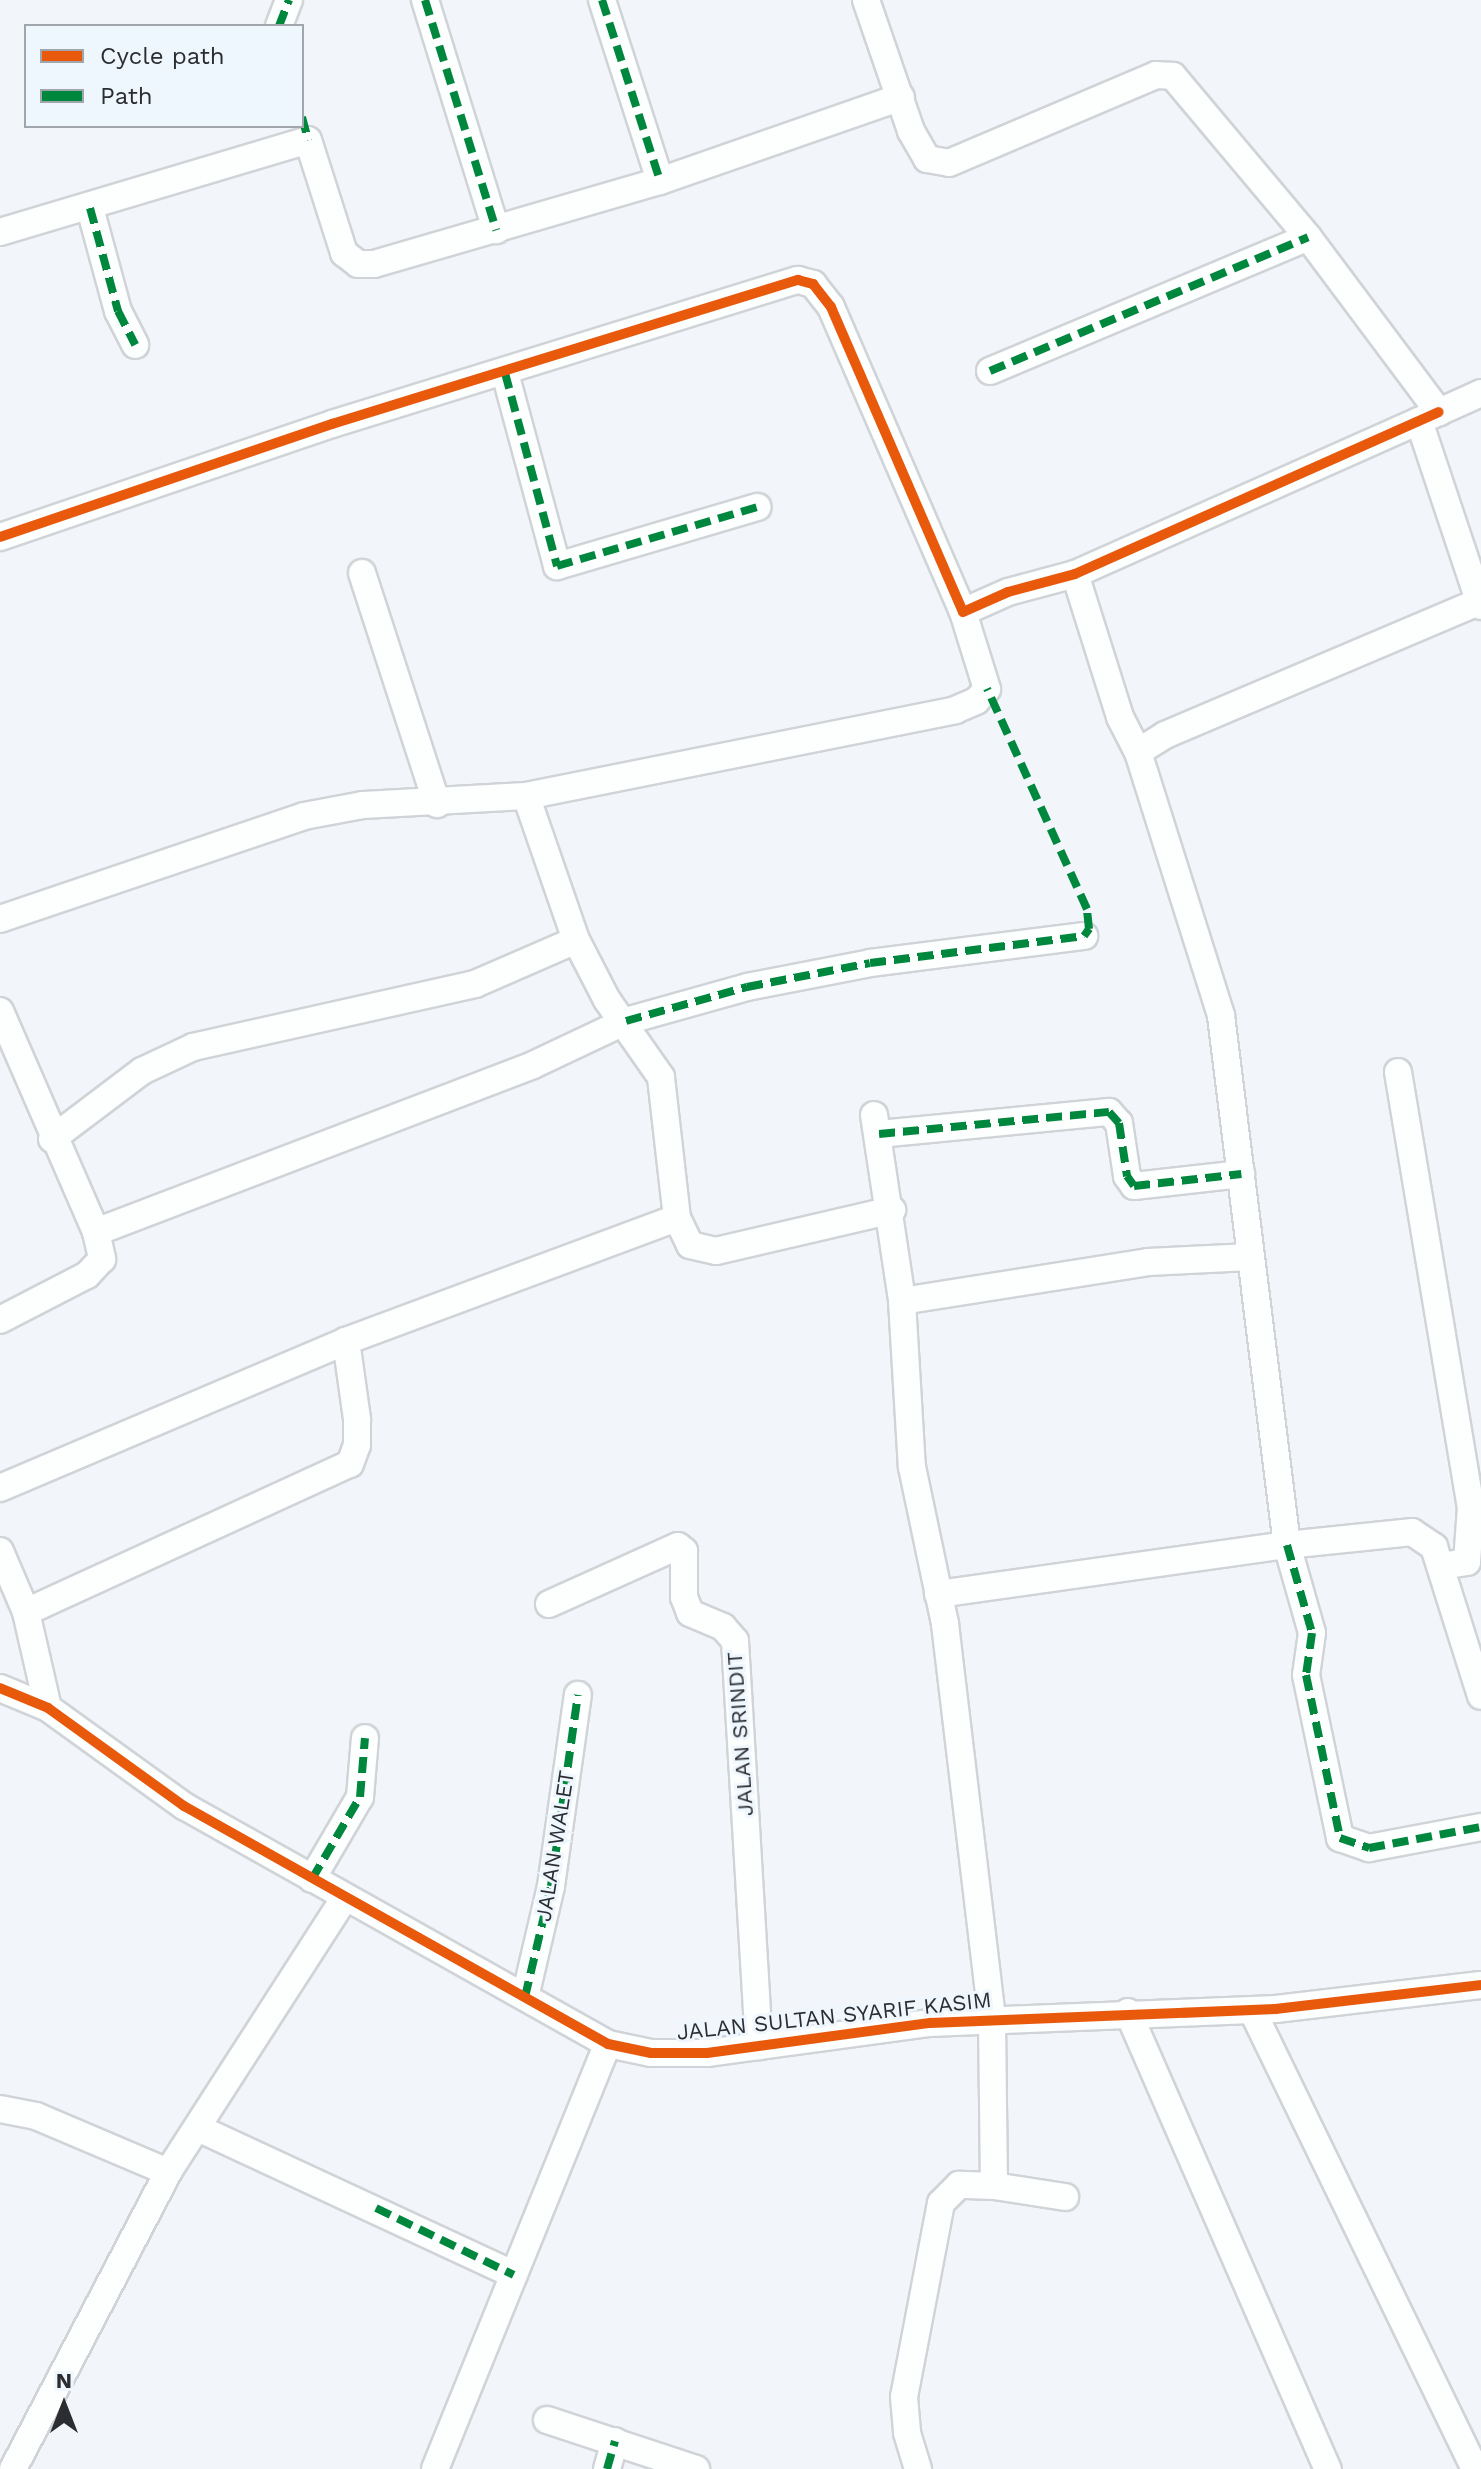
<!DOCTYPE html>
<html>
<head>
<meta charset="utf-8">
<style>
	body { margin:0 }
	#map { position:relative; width:1481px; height:2469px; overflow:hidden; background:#f2f6fa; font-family:"Work Sans",sans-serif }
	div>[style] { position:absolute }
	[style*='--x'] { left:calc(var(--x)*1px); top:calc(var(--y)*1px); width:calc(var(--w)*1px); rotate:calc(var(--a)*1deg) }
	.roads { filter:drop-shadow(2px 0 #d0d3d7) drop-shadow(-2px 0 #d0d3d7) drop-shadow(0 2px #d0d3d7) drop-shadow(0 -2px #d0d3d7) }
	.street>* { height:26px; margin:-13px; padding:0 13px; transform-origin:13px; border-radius:13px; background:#fdfefe }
	.quiet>* { height:8px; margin-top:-4px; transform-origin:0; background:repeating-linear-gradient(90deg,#00873e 0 16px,transparent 0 24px) }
	.cycleway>* { height:10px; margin:-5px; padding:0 5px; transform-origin:5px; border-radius:5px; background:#e8590c }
	span { translate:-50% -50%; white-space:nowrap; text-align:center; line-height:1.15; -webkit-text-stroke:6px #eef6fe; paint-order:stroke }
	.street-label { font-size:22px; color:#2b2d30 }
	.legend { position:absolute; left:24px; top:24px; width:280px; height:104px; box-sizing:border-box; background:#eef6fe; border:2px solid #a0a6ac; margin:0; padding:10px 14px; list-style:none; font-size:24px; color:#2b2d30 }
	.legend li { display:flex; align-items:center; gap:16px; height:40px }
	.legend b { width:40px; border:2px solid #a0a6ac }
	.north { position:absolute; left:24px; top:2365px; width:80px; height:80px; -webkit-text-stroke:6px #eef6fe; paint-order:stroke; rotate:0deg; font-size:22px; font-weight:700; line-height:32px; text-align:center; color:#2b2d30 }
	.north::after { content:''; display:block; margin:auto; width:28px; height:36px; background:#2b2d30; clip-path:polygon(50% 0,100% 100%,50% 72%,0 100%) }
</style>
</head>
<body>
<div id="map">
	<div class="roads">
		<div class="street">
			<i style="--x:425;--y:0;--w:241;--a:72.8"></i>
			<i style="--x:602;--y:0;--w:190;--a:72.2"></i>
			<i style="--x:866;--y:0;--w:139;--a:71"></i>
			<i style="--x:911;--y:131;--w:32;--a:60"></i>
			<i style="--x:927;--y:159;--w:22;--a:10"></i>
			<i style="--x:949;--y:163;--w:225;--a:-23"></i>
			<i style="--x:1156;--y:75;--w:17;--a:3"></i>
			<i style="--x:1173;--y:76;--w:210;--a:50"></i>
			<i style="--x:1308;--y:237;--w:219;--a:53.2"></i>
			<i style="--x:1439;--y:412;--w:46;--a:-24.3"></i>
			<i style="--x:279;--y:26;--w:28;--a:-69"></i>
			<i style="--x:90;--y:208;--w:107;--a:74.8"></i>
			<i style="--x:118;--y:311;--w:38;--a:63"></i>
			<i style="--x:0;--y:232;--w:321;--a:-16.6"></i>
			<i style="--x:308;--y:140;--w:119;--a:72.3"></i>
			<i style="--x:344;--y:253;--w:18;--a:38"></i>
			<i style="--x:358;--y:264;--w:16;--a:0"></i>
			<i style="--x:374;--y:264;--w:298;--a:-16.2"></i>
			<i style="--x:660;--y:181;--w:255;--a:-19.2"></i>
			<i style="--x:990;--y:371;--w:345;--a:-22.8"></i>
			<i style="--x:505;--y:373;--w:200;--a:74.9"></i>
			<i style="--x:557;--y:566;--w:209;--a:-16.4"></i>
			<i style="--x:1419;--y:421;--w:195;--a:71.5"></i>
			<i style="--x:0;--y:537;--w:351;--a:-18.8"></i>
			<i style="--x:332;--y:424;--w:488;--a:-17.2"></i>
			<i style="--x:798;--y:280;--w:16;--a:15"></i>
			<i style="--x:813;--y:284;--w:29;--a:52"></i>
			<i style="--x:831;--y:307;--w:332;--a:66.6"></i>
			<i style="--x:963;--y:612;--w:49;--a:-24"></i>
			<i style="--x:1008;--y:592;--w:69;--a:-15"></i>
			<i style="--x:1075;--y:574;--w:398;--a:-24"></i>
			<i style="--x:362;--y:573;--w:243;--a:72"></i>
			<i style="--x:1075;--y:574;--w:150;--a:72.5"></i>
			<i style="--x:1120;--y:717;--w:39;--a:63"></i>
			<i style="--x:1138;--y:752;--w:32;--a:-32"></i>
			<i style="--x:1165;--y:735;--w:341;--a:-23"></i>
			<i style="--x:1138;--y:752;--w:277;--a:72.5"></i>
			<i style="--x:1221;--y:1016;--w:533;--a:82.89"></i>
			<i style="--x:1287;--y:1545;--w:126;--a:-5.9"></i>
			<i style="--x:1412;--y:1532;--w:27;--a:34"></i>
			<i style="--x:1434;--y:1547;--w:156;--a:72.5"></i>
			<i style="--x:0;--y:919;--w:321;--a:-18.7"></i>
			<i style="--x:304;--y:816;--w:60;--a:-10.6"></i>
			<i style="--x:363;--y:805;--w:163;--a:-3.2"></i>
			<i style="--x:526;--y:796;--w:438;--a:-11.3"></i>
			<i style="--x:955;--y:710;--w:23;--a:-23"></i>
			<i style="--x:976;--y:701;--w:16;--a:-47"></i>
			<i style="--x:987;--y:689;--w:81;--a:-107.3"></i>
			<i style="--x:0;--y:1011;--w:241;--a:66.5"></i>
			<i style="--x:96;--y:1232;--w:28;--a:77"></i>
			<i style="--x:102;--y:1259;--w:22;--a:133"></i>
			<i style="--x:87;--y:1275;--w:98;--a:152.7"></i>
			<i style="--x:1398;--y:1072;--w:441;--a:80.5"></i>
			<i style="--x:1471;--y:1507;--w:55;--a:94.2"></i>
			<i style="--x:1467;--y:1562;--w:25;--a:171"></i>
			<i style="--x:874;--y:1115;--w:188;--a:81.4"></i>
			<i style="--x:902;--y:1301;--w:166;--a:86.6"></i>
			<i style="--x:912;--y:1467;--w:160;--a:78.1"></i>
			<i style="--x:945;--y:1624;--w:400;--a:83.2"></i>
			<i style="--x:992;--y:2021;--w:165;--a:89.3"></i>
			<i style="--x:994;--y:2186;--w:35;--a:-178"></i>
			<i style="--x:959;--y:2185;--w:25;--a:135"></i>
			<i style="--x:941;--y:2203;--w:197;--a:100.8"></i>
			<i style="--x:904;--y:2397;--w:36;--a:85"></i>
			<i style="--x:907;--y:2433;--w:38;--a:73"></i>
			<i style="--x:879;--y:1134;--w:231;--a:-5.5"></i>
			<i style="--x:1109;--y:1112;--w:15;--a:48"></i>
			<i style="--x:1119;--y:1123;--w:54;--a:81.4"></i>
			<i style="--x:1127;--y:1176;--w:12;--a:55"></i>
			<i style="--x:1134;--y:1186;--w:108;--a:-6.4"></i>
			<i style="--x:52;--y:1139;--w:113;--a:-37.1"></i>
			<i style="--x:142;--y:1071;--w:56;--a:-25.2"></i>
			<i style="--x:193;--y:1047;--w:289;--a:-12.6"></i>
			<i style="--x:475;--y:984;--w:110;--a:-23.5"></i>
			<i style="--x:677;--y:1218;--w:30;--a:64"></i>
			<i style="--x:690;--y:1245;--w:27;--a:13"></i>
			<i style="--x:716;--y:1251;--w:181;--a:-13.1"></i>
			<i style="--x:96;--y:1232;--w:468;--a:-20.9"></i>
			<i style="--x:533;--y:1065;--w:103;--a:-25.3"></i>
			<i style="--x:626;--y:1021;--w:126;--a:-15.7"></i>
			<i style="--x:747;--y:987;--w:125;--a:-11"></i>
			<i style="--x:870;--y:963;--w:216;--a:-7.2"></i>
			<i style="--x:902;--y:1301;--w:249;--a:-9"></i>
			<i style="--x:1148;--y:1262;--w:102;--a:-2.8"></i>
			<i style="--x:0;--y:1488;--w:376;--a:-23"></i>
			<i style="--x:346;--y:1341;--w:353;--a:-20.4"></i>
			<i style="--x:677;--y:1218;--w:142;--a:-96.5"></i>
			<i style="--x:661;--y:1077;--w:94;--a:-125"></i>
			<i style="--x:607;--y:1000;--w:68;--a:-117.3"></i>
			<i style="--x:576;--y:940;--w:152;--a:-109.1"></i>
			<i style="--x:0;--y:1551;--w:66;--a:66.9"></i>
			<i style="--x:26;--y:1612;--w:98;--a:77.1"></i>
			<i style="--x:938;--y:1594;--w:352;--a:-8"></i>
			<i style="--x:1287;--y:1545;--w:91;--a:74.1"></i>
			<i style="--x:1312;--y:1633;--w:42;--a:98.1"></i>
			<i style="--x:1306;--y:1675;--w:167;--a:78.2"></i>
			<i style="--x:1340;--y:1838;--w:31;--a:19"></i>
			<i style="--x:1369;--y:1848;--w:114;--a:-10.6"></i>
			<i style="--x:549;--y:1604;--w:141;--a:-24.2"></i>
			<i style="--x:678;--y:1546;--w:8;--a:40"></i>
			<i style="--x:684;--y:1551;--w:46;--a:90"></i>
			<i style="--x:684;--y:1597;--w:17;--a:69"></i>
			<i style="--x:690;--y:1613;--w:36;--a:23"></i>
			<i style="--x:723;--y:1627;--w:18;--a:49"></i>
			<i style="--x:735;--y:1641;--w:406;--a:86.6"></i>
			<i style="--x:26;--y:1612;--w:356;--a:-24.6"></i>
			<i style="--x:350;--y:1464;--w:20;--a:-70"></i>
			<i style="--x:357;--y:1445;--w:26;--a:-90"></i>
			<i style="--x:357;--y:1419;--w:79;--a:-98"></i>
			<i style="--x:0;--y:1688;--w:52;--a:22.6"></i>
			<i style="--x:48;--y:1708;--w:168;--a:35.8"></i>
			<i style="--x:184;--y:1806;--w:486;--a:29.3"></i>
			<i style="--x:608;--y:2044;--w:44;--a:11.8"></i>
			<i style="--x:651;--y:2053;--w:56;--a:0"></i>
			<i style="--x:707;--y:2053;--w:225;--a:-7.7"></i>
			<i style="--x:930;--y:2023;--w:346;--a:-2.3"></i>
			<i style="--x:1276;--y:2009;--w:206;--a:-6.7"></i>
			<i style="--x:312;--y:1879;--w:95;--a:-59.7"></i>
			<i style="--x:360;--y:1797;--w:59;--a:-85.2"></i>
			<i style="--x:525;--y:1997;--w:114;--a:-76.8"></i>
			<i style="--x:551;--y:1886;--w:193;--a:-82"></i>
			<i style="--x:1252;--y:2010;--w:510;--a:64.09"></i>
			<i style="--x:1128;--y:2012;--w:499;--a:66.4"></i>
			<i style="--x:0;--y:2109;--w:37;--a:11"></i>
			<i style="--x:36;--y:2116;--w:143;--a:23"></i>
			<i style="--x:168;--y:2172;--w:325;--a:-57.2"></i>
			<i style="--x:200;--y:2129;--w:346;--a:24.9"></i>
			<i style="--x:994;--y:2186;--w:72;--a:8.8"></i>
			<i style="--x:547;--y:2420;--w:157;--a:18.2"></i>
			<i style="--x:13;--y:2469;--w:335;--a:-62.4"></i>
			<i style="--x:435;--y:2469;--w:459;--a:-67.9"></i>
			<i style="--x:607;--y:2469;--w:29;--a:-74"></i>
		</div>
	</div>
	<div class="quiet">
		<i style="--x:425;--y:0;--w:241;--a:72.8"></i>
		<i style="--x:602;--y:0;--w:190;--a:72.2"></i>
		<i style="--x:279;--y:26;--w:28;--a:-69"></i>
		<i style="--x:302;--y:117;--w:24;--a:75"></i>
		<i style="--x:90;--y:208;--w:107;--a:74.8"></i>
		<i style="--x:118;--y:311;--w:38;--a:63"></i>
		<i style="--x:990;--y:371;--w:345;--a:-22.8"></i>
		<i style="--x:505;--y:373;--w:200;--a:74.9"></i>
		<i style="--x:557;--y:566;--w:209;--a:-16.4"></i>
		<i style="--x:626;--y:1021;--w:126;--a:-15.7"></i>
		<i style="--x:747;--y:987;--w:125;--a:-11"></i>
		<i style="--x:870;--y:963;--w:216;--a:-7.2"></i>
		<i style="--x:1084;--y:936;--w:9;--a:-54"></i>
		<i style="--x:1089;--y:929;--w:20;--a:-96"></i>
		<i style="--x:1087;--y:909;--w:242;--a:-114.4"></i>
		<i style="--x:879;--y:1134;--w:231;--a:-5.5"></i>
		<i style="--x:1109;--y:1112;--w:15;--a:48"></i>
		<i style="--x:1119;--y:1123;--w:54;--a:81.4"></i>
		<i style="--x:1127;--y:1176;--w:12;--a:55"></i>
		<i style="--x:1134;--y:1186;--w:108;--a:-6.4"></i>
		<i style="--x:1287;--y:1545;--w:91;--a:74.1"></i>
		<i style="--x:1312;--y:1633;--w:42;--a:98.1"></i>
		<i style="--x:1306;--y:1675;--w:167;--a:78.2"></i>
		<i style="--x:1340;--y:1838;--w:31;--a:19"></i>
		<i style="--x:1369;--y:1848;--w:114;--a:-10.6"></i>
		<i style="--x:312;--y:1879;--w:95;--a:-59.7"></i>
		<i style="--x:360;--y:1797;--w:59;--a:-85.2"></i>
		<i style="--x:525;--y:1997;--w:114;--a:-76.8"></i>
		<i style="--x:551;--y:1886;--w:193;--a:-82"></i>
		<i style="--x:376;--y:2208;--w:153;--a:25.9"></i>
		<i style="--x:607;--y:2469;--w:29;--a:-74"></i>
	</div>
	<div class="cycleway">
		<i style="--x:0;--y:537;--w:351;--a:-18.8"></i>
		<i style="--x:332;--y:424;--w:488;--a:-17.2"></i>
		<i style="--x:798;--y:280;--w:16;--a:15"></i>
		<i style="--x:813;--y:284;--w:29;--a:52"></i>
		<i style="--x:831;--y:307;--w:332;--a:66.6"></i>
		<i style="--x:963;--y:612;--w:49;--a:-24"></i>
		<i style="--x:1008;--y:592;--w:69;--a:-15"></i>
		<i style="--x:1075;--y:574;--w:398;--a:-24"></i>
		<i style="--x:0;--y:1688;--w:52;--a:22.6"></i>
		<i style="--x:48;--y:1708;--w:168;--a:35.8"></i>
		<i style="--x:184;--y:1806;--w:486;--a:29.3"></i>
		<i style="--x:608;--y:2044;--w:44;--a:11.8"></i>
		<i style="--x:651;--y:2053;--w:56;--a:0"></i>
		<i style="--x:707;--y:2053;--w:225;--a:-7.7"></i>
		<i style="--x:930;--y:2023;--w:346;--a:-2.3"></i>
		<i style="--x:1276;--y:2009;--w:206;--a:-6.7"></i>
	</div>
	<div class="street-label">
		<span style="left:740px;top:1734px;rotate:-94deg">JALAN SRINDIT</span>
		<span style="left:555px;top:1846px;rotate:-81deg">JALAN WALET</span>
		<span style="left:834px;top:2016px;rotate:-6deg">JALAN SULTAN SYARIF KASIM</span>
	</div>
	<ul class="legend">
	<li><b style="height:10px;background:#e8590c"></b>Cycle path</li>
	<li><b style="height:10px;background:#00873e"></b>Path</li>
	</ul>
	<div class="north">N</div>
</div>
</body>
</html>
